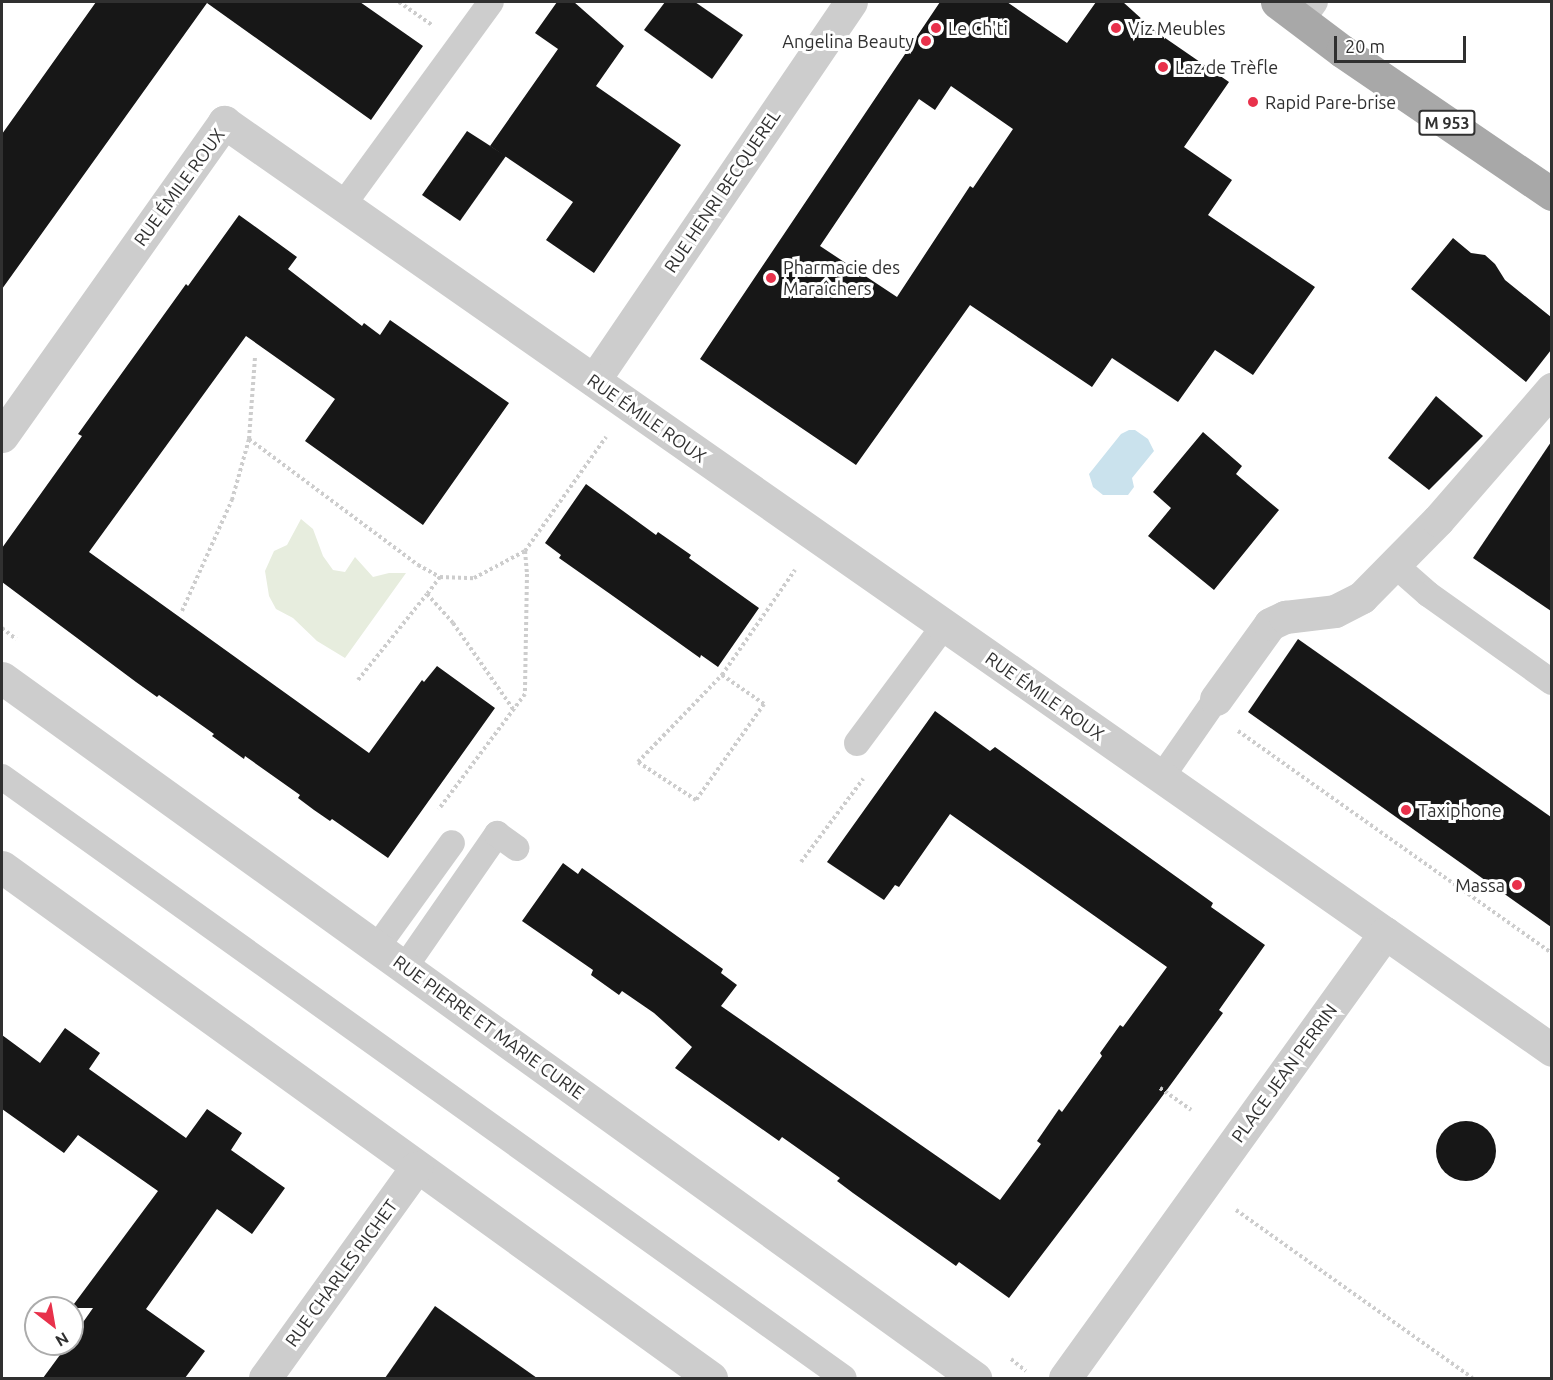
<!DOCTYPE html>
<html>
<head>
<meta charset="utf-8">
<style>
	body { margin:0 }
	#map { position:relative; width:1553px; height:1380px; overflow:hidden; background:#fff; font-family:Ubuntu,sans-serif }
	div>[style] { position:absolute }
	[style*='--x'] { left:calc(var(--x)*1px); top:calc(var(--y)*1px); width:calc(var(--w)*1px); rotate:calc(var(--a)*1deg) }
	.green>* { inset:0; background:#e7edde }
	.water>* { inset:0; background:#cae2ed }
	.building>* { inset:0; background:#171717 }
	.round { border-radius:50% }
	.path>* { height:4px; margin-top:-2px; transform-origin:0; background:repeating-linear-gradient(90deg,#cdcdcd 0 3px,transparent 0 6px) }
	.service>* { height:26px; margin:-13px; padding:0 13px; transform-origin:13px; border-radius:13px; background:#cdcdcd }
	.minor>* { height:33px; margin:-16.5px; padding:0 16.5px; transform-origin:16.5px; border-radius:16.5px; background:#cdcdcd }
	.primary>* { height:33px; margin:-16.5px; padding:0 16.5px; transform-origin:16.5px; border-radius:16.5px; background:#a8a8a8 }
	.dots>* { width:16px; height:16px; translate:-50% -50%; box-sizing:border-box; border:3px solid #fff; border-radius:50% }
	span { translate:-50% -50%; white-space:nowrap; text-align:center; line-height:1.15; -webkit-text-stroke:6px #fff; paint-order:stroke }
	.shield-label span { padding:2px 4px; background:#fff; border:2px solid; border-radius:4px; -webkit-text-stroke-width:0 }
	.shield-label { font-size:16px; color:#303030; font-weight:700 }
	.poi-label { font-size:18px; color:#303030 }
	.left { translate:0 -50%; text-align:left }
	.right { translate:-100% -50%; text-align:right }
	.street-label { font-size:18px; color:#303030 }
	.frame { position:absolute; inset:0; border:3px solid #303030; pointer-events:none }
	.north { position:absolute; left:24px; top:1296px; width:60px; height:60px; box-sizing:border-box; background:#fff; border:2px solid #acacac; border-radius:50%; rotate:149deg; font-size:16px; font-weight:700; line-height:24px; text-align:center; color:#303030 }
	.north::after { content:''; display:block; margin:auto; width:21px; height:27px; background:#e8314b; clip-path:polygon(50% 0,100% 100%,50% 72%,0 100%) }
	.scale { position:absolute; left:1334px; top:36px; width:132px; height:27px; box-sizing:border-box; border:3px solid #303030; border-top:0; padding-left:8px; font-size:18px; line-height:21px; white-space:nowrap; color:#303030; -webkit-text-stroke:4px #fff; paint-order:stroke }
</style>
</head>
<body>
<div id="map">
	<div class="green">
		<i style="clip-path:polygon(301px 519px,313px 529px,323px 556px,333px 570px,345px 572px,355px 557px,373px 577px,389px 573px,406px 573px,345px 658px,317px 641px,293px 618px,276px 609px,269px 596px,265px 571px,274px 551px,287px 545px)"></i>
	</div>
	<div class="water">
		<i style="clip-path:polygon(1129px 430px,1135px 430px,1148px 439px,1154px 451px,1132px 478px,1134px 487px,1128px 495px,1103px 495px,1093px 487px,1089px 474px,1121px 434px)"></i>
	</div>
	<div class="building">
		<i style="clip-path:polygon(96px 2px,360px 2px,423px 46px,371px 120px,207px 3px,2px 289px,2px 134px)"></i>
		<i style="clip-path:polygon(557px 2px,574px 2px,624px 46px,596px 86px,681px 145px,594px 273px,546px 240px,573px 202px,490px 146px,558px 49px,535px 33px)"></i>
		<i style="clip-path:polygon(665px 2px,695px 2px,743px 35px,712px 79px,644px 30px)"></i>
		<i style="clip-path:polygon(evenodd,940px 2px,1007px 2px,1067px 43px,1096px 2px,1123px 2px,1155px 31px,1229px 82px,1184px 147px,1232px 180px,1208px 215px,1315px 287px,1253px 375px,1215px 350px,1178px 402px,1112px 358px,1092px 387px,970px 305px,856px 465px,700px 359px,940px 2px,951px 86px,1013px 129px,973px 188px,970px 186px,897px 297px,820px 246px,919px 99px,935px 110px,951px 86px)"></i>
		<i style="clip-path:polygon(467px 131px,506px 156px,460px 221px,422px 195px)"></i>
		<i style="clip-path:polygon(239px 215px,297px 257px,288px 269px,362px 326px,364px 323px,380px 335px,390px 320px,509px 403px,423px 525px,305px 441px,335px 399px,246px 336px,89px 552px,369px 753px,422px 680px,424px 682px,437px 666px,495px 708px,388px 858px,332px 819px,330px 821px,314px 810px,298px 798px,300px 795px,245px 756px,244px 759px,212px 736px,214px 734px,159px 695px,157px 697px,136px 682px,2px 582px,2px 548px,82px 436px,78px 434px,186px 284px,188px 286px)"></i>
		<i style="clip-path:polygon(1453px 238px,1471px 253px,1485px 255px,1495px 264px,1505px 280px,1551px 317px,1551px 350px,1526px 382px,1411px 289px)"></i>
		<i style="clip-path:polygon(1436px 396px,1483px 436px,1429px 490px,1388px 458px)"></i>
		<i style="clip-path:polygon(1203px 432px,1242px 466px,1236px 474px,1279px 510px,1214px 590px,1148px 536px,1171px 508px,1153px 492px)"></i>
		<i style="clip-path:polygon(1551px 442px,1551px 611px,1473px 558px)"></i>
		<i style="clip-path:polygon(586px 484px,656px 535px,658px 532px,691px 555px,689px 558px,759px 608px,718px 667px,701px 655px,700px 658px,613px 596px,559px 558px,561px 555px,545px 543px)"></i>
		<i style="clip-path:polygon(1298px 639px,1551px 817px,1551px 927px,1248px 712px)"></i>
		<i style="clip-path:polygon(935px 711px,990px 751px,995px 747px,1213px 903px,1211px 907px,1265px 945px,1219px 1010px,1223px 1013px,1158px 1102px,1009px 1298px,959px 1262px,956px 1266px,853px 1193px,837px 1181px,840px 1178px,782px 1137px,779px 1141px,675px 1068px,692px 1047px,654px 1013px,622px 991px,619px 995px,591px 975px,593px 970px,522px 921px,563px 863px,578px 874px,582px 868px,723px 969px,721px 973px,737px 985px,721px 1006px,1000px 1200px,1041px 1144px,1037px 1141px,1059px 1109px,1062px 1112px,1102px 1056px,1100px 1053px,1120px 1025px,1123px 1027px,1167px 967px,950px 814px,899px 887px,895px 885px,884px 900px,827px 862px)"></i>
		<i style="clip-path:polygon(65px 1028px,100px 1053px,89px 1069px,186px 1138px,207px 1109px,242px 1133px,231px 1150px,285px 1188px,252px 1234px,217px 1209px,146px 1309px,205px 1351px,185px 1378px,43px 1378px,68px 1344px,72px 1344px,72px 1338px,93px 1308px,71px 1308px,158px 1191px,78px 1135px,64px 1153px,2px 1109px,2px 1035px,40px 1063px)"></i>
		<i class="round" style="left:1436px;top:1121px;width:60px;height:60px"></i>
		<i style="clip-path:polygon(435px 1306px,537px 1378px,385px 1378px)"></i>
	</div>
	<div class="path">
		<i style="--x:399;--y:2;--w:40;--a:34.9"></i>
		<i style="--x:249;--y:439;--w:211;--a:36.7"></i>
		<i style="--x:418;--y:565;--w:25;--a:29"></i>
		<i style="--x:440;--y:577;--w:34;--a:2"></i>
		<i style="--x:474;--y:578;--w:58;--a:-27.9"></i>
		<i style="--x:525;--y:551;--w:23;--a:85"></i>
		<i style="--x:527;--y:574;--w:120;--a:91"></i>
		<i style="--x:525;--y:694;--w:144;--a:126.8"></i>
		<i style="--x:525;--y:551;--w:140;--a:-54.6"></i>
		<i style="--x:440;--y:577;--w:21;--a:127"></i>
		<i style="--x:427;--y:594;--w:39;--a:48"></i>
		<i style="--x:453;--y:623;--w:105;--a:55.1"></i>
		<i style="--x:182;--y:611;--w:122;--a:-65.8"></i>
		<i style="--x:232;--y:500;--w:63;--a:-74.4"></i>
		<i style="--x:249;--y:439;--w:82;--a:-85.8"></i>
		<i style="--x:2;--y:628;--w:18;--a:38"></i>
		<i style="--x:722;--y:675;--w:51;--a:34.6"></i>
		<i style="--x:764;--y:704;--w:118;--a:125.3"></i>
		<i style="--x:696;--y:800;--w:69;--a:-146.8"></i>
		<i style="--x:638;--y:762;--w:121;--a:-46"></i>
		<i style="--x:722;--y:675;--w:128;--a:-55.2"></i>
		<i style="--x:358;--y:680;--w:110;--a:-51.3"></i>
		<i style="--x:1238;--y:731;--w:385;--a:35.3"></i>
		<i style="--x:801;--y:862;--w:104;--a:-53.2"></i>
		<i style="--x:1160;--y:1088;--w:38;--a:35"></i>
		<i style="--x:1236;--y:1210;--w:290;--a:35.4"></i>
		<i style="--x:1011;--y:1359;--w:19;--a:39"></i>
	</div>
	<div class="service">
		<i style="--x:1302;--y:20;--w:22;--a:-54"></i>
		<i style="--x:343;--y:205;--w:251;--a:-53.9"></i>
		<i style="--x:1395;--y:565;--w:44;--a:41.3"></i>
		<i style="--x:1428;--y:594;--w:152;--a:35.4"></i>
		<i style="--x:857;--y:743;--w:146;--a:-53.4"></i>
		<i style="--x:2;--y:777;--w:1034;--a:35.52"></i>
		<i style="--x:1161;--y:778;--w:96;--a:-55.2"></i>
		<i style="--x:377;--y:947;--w:128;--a:-54.2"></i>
		<i style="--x:405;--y:967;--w:162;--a:-55.3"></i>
		<i style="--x:497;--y:834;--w:24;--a:36"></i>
	</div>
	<div class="minor">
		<i style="--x:594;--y:380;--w:457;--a:-55.8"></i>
		<i style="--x:2;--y:436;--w:385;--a:-54.7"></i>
		<i style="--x:224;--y:122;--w:1416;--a:34.94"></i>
		<i style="--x:2;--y:678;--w:1199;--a:35.73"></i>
		<i style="--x:1216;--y:699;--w:92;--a:-54.2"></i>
		<i style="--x:1270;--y:624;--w:17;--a:-25"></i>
		<i style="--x:1285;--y:617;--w:50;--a:-6.8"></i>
		<i style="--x:1335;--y:611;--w:30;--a:-27"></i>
		<i style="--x:1362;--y:597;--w:108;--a:-45.4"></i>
		<i style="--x:1438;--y:520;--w:174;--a:-49"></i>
		<i style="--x:2;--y:867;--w:874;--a:35.78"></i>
		<i style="--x:265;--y:1378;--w:259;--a:-54.3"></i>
		<i style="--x:1065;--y:1378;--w:548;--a:-54.28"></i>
		<i style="--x:1385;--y:933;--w:204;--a:35"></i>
	</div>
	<div class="primary">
		<i style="--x:1277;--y:2;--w:81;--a:37"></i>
		<i style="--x:1342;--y:51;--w:254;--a:34.3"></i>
	</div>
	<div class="dots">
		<i style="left:936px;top:28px;background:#e8314b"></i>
		<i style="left:1116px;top:28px;background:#e8314b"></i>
		<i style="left:926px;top:41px;background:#e8314b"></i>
		<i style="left:1163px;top:67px;background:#e8314b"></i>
		<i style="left:1253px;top:102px;background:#e8314b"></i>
		<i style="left:771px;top:278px;background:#e8314b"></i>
		<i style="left:1406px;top:810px;background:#e8314b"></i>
		<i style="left:1517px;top:885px;background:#e8314b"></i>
	</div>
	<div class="shield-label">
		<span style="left:1447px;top:123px">M 953</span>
	</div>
	<div class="poi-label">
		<span class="left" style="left:948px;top:28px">Le Ch'ti</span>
		<span class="left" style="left:1128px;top:28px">Viz Meubles</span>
		<span class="right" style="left:914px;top:41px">Angelina Beauty</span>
		<span class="left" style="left:1175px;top:67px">Laz de Trèfle</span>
		<span class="left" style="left:1265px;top:102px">Rapid Pare-brise</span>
		<span class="left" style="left:783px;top:278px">Pharmacie des<br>Maraîchers</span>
		<span class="left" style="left:1418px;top:810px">Taxiphone</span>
		<span class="right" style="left:1505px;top:885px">Massa</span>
	</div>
	<div class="street-label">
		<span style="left:179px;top:187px;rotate:-54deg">RUE ÉMILE ROUX</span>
		<span style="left:722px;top:191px;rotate:-56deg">RUE HENRI BECQUEREL</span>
		<span style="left:647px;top:418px;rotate:35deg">RUE ÉMILE ROUX</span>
		<span style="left:1045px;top:696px;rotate:35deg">RUE ÉMILE ROUX</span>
		<span style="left:489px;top:1027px;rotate:36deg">RUE PIERRE ET MARIE CURIE</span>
		<span style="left:1284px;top:1073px;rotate:-54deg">PLACE JEAN PERRIN</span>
		<span style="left:341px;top:1273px;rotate:-54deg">RUE CHARLES RICHET</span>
	</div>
	<div class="frame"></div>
	<div class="north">N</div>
	<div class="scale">20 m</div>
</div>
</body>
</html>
